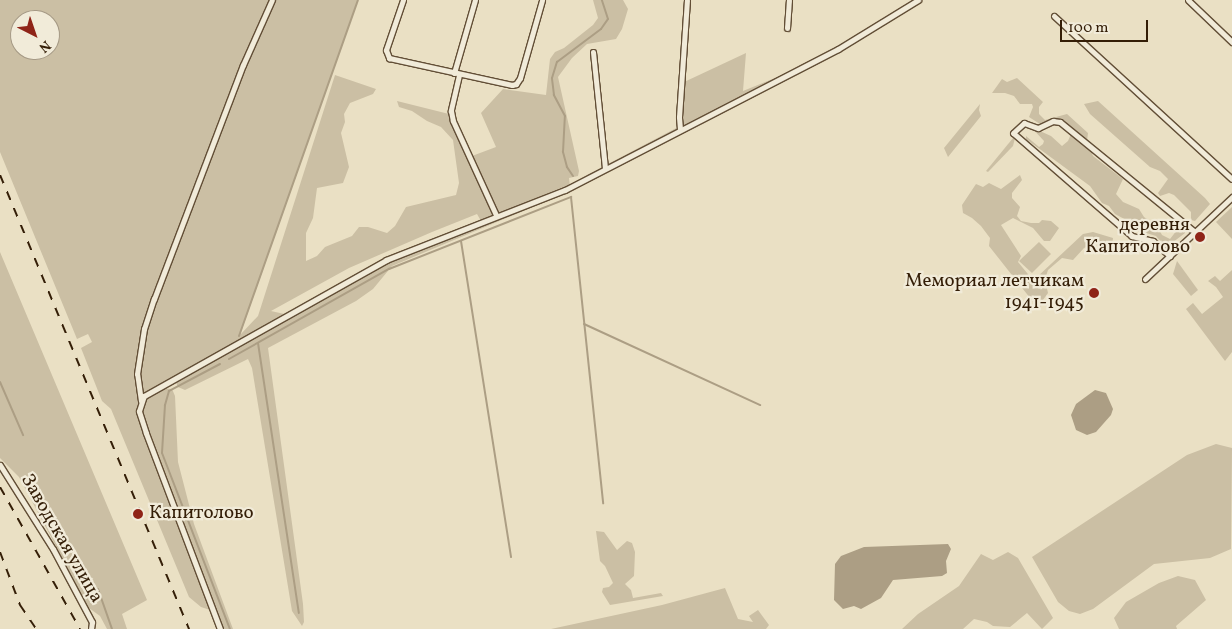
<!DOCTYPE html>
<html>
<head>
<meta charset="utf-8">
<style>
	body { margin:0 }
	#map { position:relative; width:1232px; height:629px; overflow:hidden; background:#eae0c4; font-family:Vollkorn,serif }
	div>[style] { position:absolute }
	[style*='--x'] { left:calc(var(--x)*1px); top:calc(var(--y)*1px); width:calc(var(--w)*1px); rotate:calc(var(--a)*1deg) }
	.green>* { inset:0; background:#cbbfa4 }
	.water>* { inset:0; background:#ac9e84 }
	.stream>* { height:2px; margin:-1px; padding:0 1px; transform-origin:1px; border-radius:1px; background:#ac9e84 }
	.roads { filter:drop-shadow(1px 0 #624e36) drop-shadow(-1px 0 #624e36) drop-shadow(0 1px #624e36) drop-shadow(0 -1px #624e36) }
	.street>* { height:5px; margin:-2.5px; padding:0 2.5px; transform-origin:2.5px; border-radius:2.5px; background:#f1ebd9 }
	.rail>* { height:2px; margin-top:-1px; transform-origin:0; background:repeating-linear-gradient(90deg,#341e07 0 9px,transparent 0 18px) }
	.dots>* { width:14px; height:14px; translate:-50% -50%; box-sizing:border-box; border:2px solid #f1ebd9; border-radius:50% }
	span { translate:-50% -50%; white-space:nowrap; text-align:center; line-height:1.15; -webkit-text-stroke:4.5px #f1ebd9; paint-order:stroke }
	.poi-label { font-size:19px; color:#341e07 }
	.right { translate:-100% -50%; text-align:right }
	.left { translate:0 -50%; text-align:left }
	.street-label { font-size:19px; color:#341e07 }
	.north { position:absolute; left:10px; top:10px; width:50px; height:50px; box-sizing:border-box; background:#f1ebd9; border:1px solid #a59985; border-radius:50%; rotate:139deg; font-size:14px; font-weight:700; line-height:20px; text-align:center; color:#341e07 }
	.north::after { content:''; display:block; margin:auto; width:18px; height:22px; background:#8f2418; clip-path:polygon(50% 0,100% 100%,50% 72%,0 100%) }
	.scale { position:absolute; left:1060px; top:20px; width:88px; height:22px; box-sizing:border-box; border:2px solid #341e07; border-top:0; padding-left:6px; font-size:15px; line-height:18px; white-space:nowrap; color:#341e07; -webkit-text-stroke:4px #f1ebd9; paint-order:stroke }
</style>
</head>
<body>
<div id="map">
	<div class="green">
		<i style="clip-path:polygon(evenodd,0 0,358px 0,240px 335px,258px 316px,335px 75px,376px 89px,373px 94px,350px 103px,344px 114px,345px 122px,341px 133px,349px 167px,343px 183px,317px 188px,313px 218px,306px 233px,306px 261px,317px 256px,325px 247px,352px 236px,359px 227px,368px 227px,387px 233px,395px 226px,406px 207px,456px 195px,459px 183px,453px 140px,441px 127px,427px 121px,412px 111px,399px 107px,397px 101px,453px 115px,472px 156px,496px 147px,481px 113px,503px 89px,546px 95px,550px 59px,555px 52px,564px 48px,593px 25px,598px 18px,593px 0,623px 0,628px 9px,622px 29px,616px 39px,587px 44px,572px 58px,558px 77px,579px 171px,578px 176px,569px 178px,570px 187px,565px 190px,563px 187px,481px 221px,477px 214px,432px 232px,349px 268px,271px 311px,293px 316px,387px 262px,559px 196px,392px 266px,373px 289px,356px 301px,268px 348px,303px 604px,304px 622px,302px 626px,292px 611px,252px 368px,248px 359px,185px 390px,178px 387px,175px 380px,155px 388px,172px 389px,175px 396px,178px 462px,194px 524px,233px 629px,219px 629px,210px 610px,201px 607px,189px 597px,111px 409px,102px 401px,81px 348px,92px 342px,88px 334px,77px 339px,0 152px,0 0,20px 20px,50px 20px,50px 50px,20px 50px,20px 20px)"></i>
		<i style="clip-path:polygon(746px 53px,743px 91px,790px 72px,592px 175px,587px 175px,682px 125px,682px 83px)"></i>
		<i style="clip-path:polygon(1017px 78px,1043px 102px,1039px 107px,1039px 114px,1045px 120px,1067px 114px,1088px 133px,1087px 141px,1093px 156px,1123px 179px,1116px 194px,1123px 202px,1139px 209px,1144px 217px,1157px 226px,1162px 235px,1170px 239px,1181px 225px,1184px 225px,1185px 233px,1168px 246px,1163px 244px,1156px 236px,1130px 228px,1130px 222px,1115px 214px,1109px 206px,1102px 203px,1090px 186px,1026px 139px,1026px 136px,1039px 147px,1043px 144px,1044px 141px,1031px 127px,1051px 136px,1062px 146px,1068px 141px,1071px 134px,1059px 123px,1052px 122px,1043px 126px,1029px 117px,1033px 107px,1032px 104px,1020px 104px,1014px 96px,1005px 93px,992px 93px,1002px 79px,1007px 82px)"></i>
		<i style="clip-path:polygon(1098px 101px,1205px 198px,1210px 204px,1195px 221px,1191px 220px,1191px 212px,1174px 195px,1169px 193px,1160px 196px,1158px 193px,1168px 179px,1160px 171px,1150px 167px,1090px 114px,1084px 104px)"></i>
		<i style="clip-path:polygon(980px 104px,979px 110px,981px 116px,948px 157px,944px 148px)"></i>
		<i style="clip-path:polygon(1013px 138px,1015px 138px,1013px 146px,988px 172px,986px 171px)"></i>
		<i style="clip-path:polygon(1020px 175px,1022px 180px,1012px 193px,1012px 198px,1020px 207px,1017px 216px,1021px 221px,1031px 223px,1039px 223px,1042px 220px,1051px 221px,1059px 228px,1050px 241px,1044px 241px,1033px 228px,1013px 218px,1001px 225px,1021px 256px,1018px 262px,1032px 279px,1036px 278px,1083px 234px,1093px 232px,1113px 238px,1112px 247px,1095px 243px,1084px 248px,1073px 260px,1062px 258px,1048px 270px,1045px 279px,1048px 293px,1040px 304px,1041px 308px,1038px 308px,989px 246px,990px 238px,981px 226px,972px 218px,963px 213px,962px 205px,976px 184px,983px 187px,989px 183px,1001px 189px)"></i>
		<i style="clip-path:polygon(1232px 207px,1232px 239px,1216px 222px)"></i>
		<i style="clip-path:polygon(1039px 242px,1051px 254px,1032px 273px,1019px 261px)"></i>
		<i style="clip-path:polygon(0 252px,147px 600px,122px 614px,127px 629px,107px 629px,100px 616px,89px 608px,19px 477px,0 458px)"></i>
		<i style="clip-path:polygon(1177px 261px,1198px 290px,1191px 296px,1173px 274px)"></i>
		<i style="clip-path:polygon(1232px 270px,1232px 352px,1225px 361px,1186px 309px,1193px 303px,1202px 314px,1223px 297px,1216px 287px,1208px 281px,1215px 276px,1220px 281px)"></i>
		<i style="clip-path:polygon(1216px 444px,1232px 448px,1231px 549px,1210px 558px,1154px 564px,1093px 609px,1080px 614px,1069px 611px,1058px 602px,1032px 557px,1187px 455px)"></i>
		<i style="clip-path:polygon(596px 531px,604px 532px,617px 550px,627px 541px,632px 543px,635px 552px,634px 576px,625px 584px,631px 590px,633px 598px,661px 593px,663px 596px,610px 605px,602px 592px,603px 588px,609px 587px,613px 583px,605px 566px,600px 561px)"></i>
		<i style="clip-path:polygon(1008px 552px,1018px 558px,1053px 618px,1042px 629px,1027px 613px,1010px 627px,993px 626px,987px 622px,974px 619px,963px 629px,902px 629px,918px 614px,959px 586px,981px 554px,993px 560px)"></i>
		<i style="clip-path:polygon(1178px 576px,1195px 580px,1206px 600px,1176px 626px,1177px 629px,1119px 629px,1114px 618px,1126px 602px,1159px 583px)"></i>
		<i style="clip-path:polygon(725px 588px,738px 619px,753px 622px,749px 616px,758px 610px,769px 625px,766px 629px,551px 629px,662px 605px)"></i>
	</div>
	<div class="water">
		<i style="clip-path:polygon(1095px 390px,1106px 393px,1113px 409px,1111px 415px,1096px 432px,1087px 435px,1076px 430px,1071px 415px,1076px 404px)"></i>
		<i style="clip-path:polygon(948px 544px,951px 549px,946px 561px,947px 573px,942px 576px,893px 580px,881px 598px,861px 609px,854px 606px,843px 609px,834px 600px,835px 564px,841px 556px,864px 547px)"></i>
	</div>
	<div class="stream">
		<i style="--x:573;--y:176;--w:11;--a:-124"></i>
		<i style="--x:567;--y:167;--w:16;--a:-105"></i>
		<i style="--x:563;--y:152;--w:36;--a:-87"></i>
		<i style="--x:565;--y:116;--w:24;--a:-118"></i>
		<i style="--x:554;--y:95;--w:17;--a:-97"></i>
		<i style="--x:552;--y:78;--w:17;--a:-73"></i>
		<i style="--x:557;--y:62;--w:55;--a:-36.9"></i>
		<i style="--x:601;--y:29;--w:12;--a:-55"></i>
		<i style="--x:608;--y:19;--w:20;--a:-108"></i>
		<i style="--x:461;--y:241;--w:320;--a:81"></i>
		<i style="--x:584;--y:324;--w:194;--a:24.7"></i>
		<i style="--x:239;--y:336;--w:356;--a:-70.5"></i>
		<i style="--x:258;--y:343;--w:273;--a:81.4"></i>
		<i style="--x:229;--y:359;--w:184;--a:-29.4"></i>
		<i style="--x:389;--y:269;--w:196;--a:-21.6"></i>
		<i style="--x:571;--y:197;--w:308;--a:84"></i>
		<i style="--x:220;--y:364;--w:58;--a:152.1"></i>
		<i style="--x:169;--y:391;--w:15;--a:106"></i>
		<i style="--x:165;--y:405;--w:48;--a:93.6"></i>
		<i style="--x:162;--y:453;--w:189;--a:68.9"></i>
		<i style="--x:0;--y:382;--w:58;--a:66.5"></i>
		<i style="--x:98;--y:589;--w:42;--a:70.7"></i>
	</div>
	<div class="roads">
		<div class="street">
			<i style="--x:403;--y:0;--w:53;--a:108.8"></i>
			<i style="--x:386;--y:50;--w:9;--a:69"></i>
			<i style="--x:389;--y:58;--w:126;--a:12.4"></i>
			<i style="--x:512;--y:85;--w:4;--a:-14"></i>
			<i style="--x:516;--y:84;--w:7;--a:-56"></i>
			<i style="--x:520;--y:78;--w:81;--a:-74.2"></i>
			<i style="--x:1188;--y:0;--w:61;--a:43.7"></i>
			<i style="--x:1054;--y:16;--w:241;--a:42.5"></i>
			<i style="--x:787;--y:28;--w:28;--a:-86"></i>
			<i style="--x:593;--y:52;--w:117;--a:84.1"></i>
			<i style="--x:454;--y:73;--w:76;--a:-74"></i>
			<i style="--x:459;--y:75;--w:37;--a:103"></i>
			<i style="--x:451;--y:111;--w:10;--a:79"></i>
			<i style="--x:453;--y:121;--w:103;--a:65.4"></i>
			<i style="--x:680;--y:129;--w:12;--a:-95"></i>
			<i style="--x:679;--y:117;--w:117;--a:-86.1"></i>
			<i style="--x:1170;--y:256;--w:23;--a:-139"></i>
			<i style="--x:1153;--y:241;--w:22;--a:-167"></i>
			<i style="--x:1132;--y:236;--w:157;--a:-139.1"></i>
			<i style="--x:1013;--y:133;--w:15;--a:-42"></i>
			<i style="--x:1024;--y:123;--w:15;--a:20"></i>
			<i style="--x:1038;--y:128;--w:17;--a:-25"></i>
			<i style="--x:1053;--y:121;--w:7;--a:8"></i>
			<i style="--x:1060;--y:122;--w:174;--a:39.2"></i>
			<i style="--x:1145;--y:279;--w:120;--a:-43.3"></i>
			<i style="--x:141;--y:401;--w:27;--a:-98"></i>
			<i style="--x:137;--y:374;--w:46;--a:-81.2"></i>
			<i style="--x:144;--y:329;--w:32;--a:-72"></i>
			<i style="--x:154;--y:299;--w:250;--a:-69.2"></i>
			<i style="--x:243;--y:65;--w:71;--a:-66"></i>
			<i style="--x:0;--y:465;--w:99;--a:57.8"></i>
			<i style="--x:53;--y:549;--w:83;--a:61.9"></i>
			<i style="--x:92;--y:622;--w:7;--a:98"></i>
			<i style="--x:220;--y:629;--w:210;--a:-110.7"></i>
			<i style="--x:146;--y:433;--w:23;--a:-108"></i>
			<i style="--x:139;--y:411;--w:16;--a:-72"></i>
			<i style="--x:144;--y:396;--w:278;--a:-29.3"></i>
			<i style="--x:386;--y:260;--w:192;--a:-21.4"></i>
			<i style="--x:565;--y:190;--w:307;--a:-27.3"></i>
			<i style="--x:838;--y:49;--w:94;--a:-31.5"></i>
		</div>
	</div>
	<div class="rail">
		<i style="--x:0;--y:175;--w:492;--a:67.4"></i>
		<i style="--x:0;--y:487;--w:163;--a:60.6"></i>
		<i style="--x:0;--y:552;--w:57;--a:69.3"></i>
		<i style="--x:20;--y:605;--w:29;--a:56"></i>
	</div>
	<div class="dots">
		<i style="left:1200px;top:237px;background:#8f2418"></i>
		<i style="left:1094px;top:293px;background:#8f2418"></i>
		<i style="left:138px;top:514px;background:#8f2418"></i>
	</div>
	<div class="poi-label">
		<span class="right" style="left:1190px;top:237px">деревня<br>Капитолово</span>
		<span class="right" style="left:1084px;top:293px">Мемориал летчикам<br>1941-1945</span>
		<span class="left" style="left:149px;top:514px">Капитолово</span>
	</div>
	<div class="street-label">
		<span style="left:61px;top:539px;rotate:60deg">Заводская улица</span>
	</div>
	<div class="north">N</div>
	<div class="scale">100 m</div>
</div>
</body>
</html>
